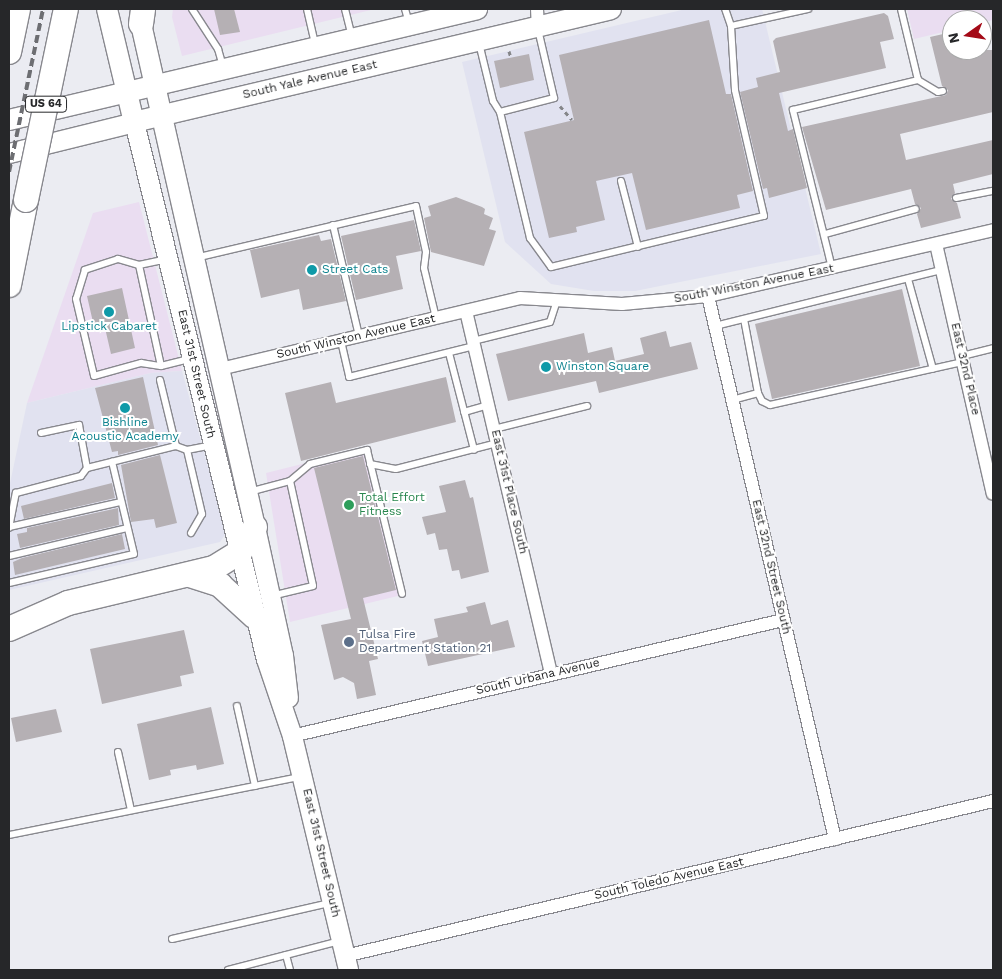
<!DOCTYPE html>
<html>
<head>
<meta charset="utf-8">
<style>
	body { margin:0 }
	#map { position:relative; width:1002px; height:979px; overflow:hidden; background:#ebecf2; font-family:"Work Sans",sans-serif }
	div>[style] { position:absolute }
	[style*='--x'] { left:calc(var(--x)*1px); top:calc(var(--y)*1px); width:calc(var(--w)*1px); rotate:calc(var(--a)*1deg) }
	.commercial>* { inset:0; background:#eaddf1 }
	.built>* { inset:0; background:#e1e2f0 }
	.building>* { inset:0; background:#b5b0b4 }
	.path>* { height:3px; margin-top:-1.5px; transform-origin:0; background:repeating-linear-gradient(90deg,#858689 0 4px,transparent 0 8px) }
	.roads { filter:drop-shadow(1px 0 #88888e) drop-shadow(-1px 0 #88888e) drop-shadow(0 1px #88888e) drop-shadow(0 -1px #88888e) }
	.service>* { height:6px; margin:-3px; padding:0 3px; transform-origin:3px; border-radius:3px; background:#fff }
	.minor>* { height:12px; margin:-6px; padding:0 6px; transform-origin:6px; border-radius:6px; background:#fff }
	.secondary>* { height:19px; margin:-9.5px; padding:0 9.5px; transform-origin:9.5px; border-radius:9.5px; background:#fff }
	.primary>* { height:20px; margin:-10px; padding:0 10px; transform-origin:10px; border-radius:10px; background:#fff }
	.motorway>* { height:24px; margin:-12px; padding:0 12px; transform-origin:12px; border-radius:12px; background:#fff }
	.rail>* { height:4px; margin-top:-2px; transform-origin:0; background:repeating-linear-gradient(90deg,#6d6e72 0 8px,transparent 0 12px) }
	.bridges { filter:drop-shadow(1px 0 #88888e) drop-shadow(-1px 0 #88888e) drop-shadow(0 1px #88888e) drop-shadow(0 -1px #88888e) }
	.motorway-bridge>* { height:24px; margin:-12px; padding:0 12px; transform-origin:12px; border-radius:12px; background:#fff }
	.dots>* { width:14px; height:14px; translate:-50% -50%; box-sizing:border-box; border:2px solid #fff; border-radius:50% }
	span { translate:-50% -50%; white-space:nowrap; text-align:center; line-height:1.15; -webkit-text-stroke:4px #fff; paint-order:stroke }
	.shield-label span { padding:1px 4px; background:#fff; border:1px solid; border-radius:4px; -webkit-text-stroke-width:0 }
	.shield-label { font-size:11px; color:#262729; font-weight:700 }
	.street-label { font-size:12px; color:#262729 }
	.culture-label { font-size:12px; color:#0d838f }
	.left { translate:0 -50%; text-align:left }
	.leisure-label { font-size:12px; color:#27864d }
	.service-label { font-size:12px; color:#4e5e75 }
	.frame { position:absolute; inset:0; border:10px solid #262729; pointer-events:none }
	.north { position:absolute; left:942px; top:10px; width:50px; height:50px; box-sizing:border-box; background:#fff; border:1px solid #a8a9a9; border-radius:50%; rotate:257deg; font-size:14px; font-weight:700; line-height:20px; text-align:center; color:#262729 }
	.north::after { content:''; display:block; margin:auto; width:18px; height:22px; background:#a40a17; clip-path:polygon(50% 0,100% 100%,50% 72%,0 100%) }
</style>
</head>
<body>
<div id="map">
	<div class="commercial">
		<i style="clip-path:polygon(173px 9px,375px 9px,182px 56px,172px 17px)"></i>
		<i style="clip-path:polygon(907px 9px,993px 9px,993px 20px,982px 23px,982px 20px,952px 20px,952px 30px,914px 39px)"></i>
		<i style="clip-path:polygon(139px 202px,182px 371px,151px 373px,27px 403px,93px 213px)"></i>
		<i style="clip-path:polygon(370px 447px,406px 594px,290px 622px,266px 473px)"></i>
	</div>
	<div class="built">
		<i style="clip-path:polygon(686px 9px,762px 9px,821px 254px,635px 291px,594px 291px,551px 284px,505px 242px,462px 62px)"></i>
		<i style="clip-path:polygon(182px 371px,226px 533px,220px 542px,9px 590px,9px 488px,27px 403px,151px 373px)"></i>
	</div>
	<div class="building">
		<i style="clip-path:polygon(214px 9px,234px 9px,240px 32px,220px 35px)"></i>
		<i style="clip-path:polygon(884px 13px,888px 16px,894px 39px,880px 42px,886px 68px,779px 93px,788px 131px,793px 129px,807px 188px,769px 198px,767px 188px,763px 189px,740px 92px,758px 87px,756px 78px,780px 72px,773px 41px,776px 38px)"></i>
		<i style="clip-path:polygon(709px 20px,726px 94px,731px 94px,753px 191px,737px 195px,740px 208px,646px 230px,632px 173px,596px 181px,605px 220px,576px 227px,577px 232px,549px 238px,524px 132px,574px 120px,559px 55px)"></i>
		<i style="clip-path:polygon(952px 32px,952px 50px,993px 50px,993px 112px,900px 134px,906px 160px,993px 140px,993px 174px,953px 184px,955px 193px,951px 199px,957px 203px,961px 218px,921px 228px,917px 214px,921px 208px,915px 204px,911px 189px,826px 210px,802px 127px,946px 95px,948px 90px,942px 86px,930px 37px)"></i>
		<i style="clip-path:polygon(529px 54px,534px 80px,500px 88px,494px 61px)"></i>
		<i style="clip-path:polygon(456px 197px,482px 207px,485px 209px,484px 214px,493px 218px,489px 229px,496px 231px,484px 266px,431px 252px,424px 218px,431px 216px,428px 206px)"></i>
		<i style="clip-path:polygon(414px 220px,421px 251px,396px 256px,403px 289px,356px 300px,341px 236px)"></i>
		<i style="clip-path:polygon(319px 235px,321px 241px,331px 239px,346px 301px,303px 310px,299px 289px,261px 298px,250px 250px)"></i>
		<i style="clip-path:polygon(122px 288px,135px 348px,111px 354px,105px 328px,95px 331px,87px 296px)"></i>
		<i style="clip-path:polygon(902px 289px,920px 366px,772px 399px,755px 324px)"></i>
		<i style="clip-path:polygon(666px 331px,670px 347px,691px 342px,698px 369px,599px 393px,596px 381px,508px 401px,496px 354px,584px 333px,588px 353px,612px 347px,615px 361px,644px 354px,640px 338px)"></i>
		<i style="clip-path:polygon(143px 377px,158px 445px,118px 455px,118px 451px,112px 452px,95px 388px)"></i>
		<i style="clip-path:polygon(446px 377px,456px 422px,301px 461px,285px 393px,331px 382px,336px 403px)"></i>
		<i style="clip-path:polygon(160px 455px,177px 523px,156px 528px,154px 519px,131px 522px,121px 465px)"></i>
		<i style="clip-path:polygon(363px 456px,396px 590px,363px 598px,378px 659px,369px 661px,376px 695px,357px 699px,354px 683px,343px 677px,334px 680px,321px 625px,351px 619px,314px 468px)"></i>
		<i style="clip-path:polygon(465px 480px,470px 498px,473px 497px,489px 572px,461px 579px,459px 570px,452px 571px,447px 549px,439px 550px,435px 533px,427px 535px,422px 517px,446px 512px,439px 486px)"></i>
		<i style="clip-path:polygon(112px 483px,115px 498px,24px 519px,21px 506px)"></i>
		<i style="clip-path:polygon(118px 508px,119px 525px,20px 548px,17px 534px,27px 532px,27px 528px)"></i>
		<i style="clip-path:polygon(122px 534px,125px 549px,15px 575px,13px 562px,22px 558px)"></i>
		<i style="clip-path:polygon(485px 602px,491px 625px,508px 620px,515px 647px,428px 666px,422px 641px,438px 637px,434px 619px,468px 612px,466px 607px)"></i>
		<i style="clip-path:polygon(184px 630px,194px 673px,180px 676px,182px 686px,102px 704px,90px 649px)"></i>
		<i style="clip-path:polygon(211px 707px,224px 764px,197px 770px,196px 765px,170px 770px,171px 775px,149px 780px,137px 724px)"></i>
		<i style="clip-path:polygon(56px 709px,62px 732px,16px 742px,11px 718px)"></i>
	</div>
	<div class="path">
		<i style="--x:509;--y:51;--w:7;--a:74"></i>
		<i style="--x:560;--y:106;--w:18;--a:49"></i>
	</div>
	<div class="roads">
		<div class="service">
			<i style="--x:192;--y:9;--w:48;--a:57"></i>
			<i style="--x:218;--y:49;--w:19;--a:74"></i>
			<i style="--x:307;--y:9;--w:36;--a:77"></i>
			<i style="--x:345;--y:9;--w:29;--a:76"></i>
			<i style="--x:405;--y:9;--w:15;--a:74"></i>
			<i style="--x:731;--y:26;--w:79;--a:-12.4"></i>
			<i style="--x:479;--y:43;--w:60;--a:76.4"></i>
			<i style="--x:493;--y:101;--w:13;--a:58"></i>
			<i style="--x:500;--y:112;--w:130;--a:76.6"></i>
			<i style="--x:530;--y:238;--w:36;--a:54"></i>
			<i style="--x:551;--y:267;--w:219;--a:-13.5"></i>
			<i style="--x:764;--y:216;--w:129;--a:-103"></i>
			<i style="--x:735;--y:90;--w:64;--a:-93.6"></i>
			<i style="--x:731;--y:26;--w:18;--a:-109"></i>
			<i style="--x:918;--y:80;--w:23;--a:31"></i>
			<i style="--x:938;--y:92;--w:5;--a:-11"></i>
			<i style="--x:500;--y:112;--w:56;--a:-14.5"></i>
			<i style="--x:554;--y:98;--w:71;--a:-103.1"></i>
			<i style="--x:621;--y:181;--w:68;--a:75.6"></i>
			<i style="--x:956;--y:198;--w:38;--a:-11"></i>
			<i style="--x:333;--y:225;--w:114;--a:76.8"></i>
			<i style="--x:825;--y:234;--w:94;--a:-15.4"></i>
			<i style="--x:195;--y:258;--w:227;--a:-13.2"></i>
			<i style="--x:416;--y:206;--w:47;--a:77.7"></i>
			<i style="--x:426;--y:252;--w:16;--a:97"></i>
			<i style="--x:424;--y:268;--w:51;--a:76.5"></i>
			<i style="--x:139;--y:265;--w:29;--a:-12"></i>
			<i style="--x:832;--y:268;--w:163;--a:-103.9"></i>
			<i style="--x:793;--y:110;--w:129;--a:-13.5"></i>
			<i style="--x:918;--y:80;--w:73;--a:-103.5"></i>
			<i style="--x:908;--y:279;--w:93;--a:74.5"></i>
			<i style="--x:744;--y:319;--w:75;--a:79.3"></i>
			<i style="--x:758;--y:393;--w:9;--a:63"></i>
			<i style="--x:762;--y:401;--w:9;--a:27"></i>
			<i style="--x:770;--y:405;--w:198;--a:-12.6"></i>
			<i style="--x:715;--y:326;--w:234;--a:-13.9"></i>
			<i style="--x:341;--y:341;--w:37;--a:77"></i>
			<i style="--x:349;--y:377;--w:129;--a:-13.9"></i>
			<i style="--x:473;--y:341;--w:79;--a:-13.9"></i>
			<i style="--x:550;--y:322;--w:22;--a:-72"></i>
			<i style="--x:449;--y:353;--w:100;--a:75.5"></i>
			<i style="--x:962;--y:356;--w:32;--a:-14"></i>
			<i style="--x:161;--y:366;--w:103;--a:-102.3"></i>
			<i style="--x:139;--y:265;--w:22;--a:-164"></i>
			<i style="--x:118;--y:259;--w:35;--a:162"></i>
			<i style="--x:85;--y:270;--w:30;--a:107"></i>
			<i style="--x:76;--y:299;--w:79;--a:76.8"></i>
			<i style="--x:94;--y:376;--w:49;--a:-15.5"></i>
			<i style="--x:141;--y:363;--w:20;--a:9"></i>
			<i style="--x:161;--y:366;--w:30;--a:-14"></i>
			<i style="--x:160;--y:380;--w:68;--a:76.4"></i>
			<i style="--x:732;--y:400;--w:27;--a:-15"></i>
			<i style="--x:464;--y:412;--w:25;--a:-16"></i>
			<i style="--x:494;--y:429;--w:96;--a:-13.9"></i>
			<i style="--x:41;--y:433;--w:39;--a:-12"></i>
			<i style="--x:79;--y:425;--w:44;--a:79.5"></i>
			<i style="--x:187;--y:450;--w:66;--a:76.8"></i>
			<i style="--x:202;--y:514;--w:22;--a:120"></i>
			<i style="--x:370;--y:464;--w:26;--a:11"></i>
			<i style="--x:396;--y:469;--w:104;--a:-14.4"></i>
			<i style="--x:290;--y:481;--w:26;--a:-40"></i>
			<i style="--x:310;--y:464;--w:59;--a:-13.8"></i>
			<i style="--x:367;--y:450;--w:148;--a:76.3"></i>
			<i style="--x:249;--y:492;--w:42;--a:-15"></i>
			<i style="--x:290;--y:481;--w:107;--a:77.6"></i>
			<i style="--x:313;--y:586;--w:43;--a:166.6"></i>
			<i style="--x:9;--y:527;--w:115;--a:-12.6"></i>
			<i style="--x:9;--y:528;--w:36;--a:-79"></i>
			<i style="--x:16;--y:493;--w:67;--a:-14.7"></i>
			<i style="--x:81;--y:476;--w:10;--a:-53"></i>
			<i style="--x:87;--y:468;--w:92;--a:-13.9"></i>
			<i style="--x:176;--y:446;--w:12;--a:20"></i>
			<i style="--x:187;--y:450;--w:25;--a:-11"></i>
			<i style="--x:9;--y:556;--w:121;--a:-13.3"></i>
			<i style="--x:9;--y:583;--w:128;--a:-13.1"></i>
			<i style="--x:134;--y:554;--w:95;--a:-103.4"></i>
			<i style="--x:237;--y:706;--w:82;--a:77.3"></i>
			<i style="--x:118;--y:752;--w:59;--a:77.4"></i>
			<i style="--x:9;--y:835;--w:296;--a:-11.3"></i>
			<i style="--x:172;--y:939;--w:161;--a:-12.9"></i>
			<i style="--x:286;--y:955;--w:16;--a:75"></i>
			<i style="--x:228;--y:970;--w:116;--a:-14.5"></i>
		</div>
		<div class="minor">
			<i style="--x:537;--y:9;--w:17;--a:87"></i>
			<i style="--x:936;--y:244;--w:256;--a:77.2"></i>
			<i style="--x:708;--y:296;--w:558;--a:76.84"></i>
			<i style="--x:466;--y:311;--w:372;--a:76.8"></i>
			<i style="--x:220;--y:369;--w:308;--a:-13.3"></i>
			<i style="--x:520;--y:298;--w:102;--a:3.4"></i>
			<i style="--x:622;--y:304;--w:86;--a:-5.3"></i>
			<i style="--x:708;--y:296;--w:293;--a:-13"></i>
			<i style="--x:292;--y:736;--w:505;--a:-13.29"></i>
			<i style="--x:345;--y:956;--w:666;--a:-13.45"></i>
		</div>
		<div class="secondary">
			<i style="--x:9;--y:153;--w:129;--a:-13.9"></i>
			<i style="--x:134;--y:122;--w:553;--a:76.19"></i>
			<i style="--x:266;--y:659;--w:81;--a:71.3"></i>
			<i style="--x:292;--y:736;--w:241;--a:76.5"></i>
			<i style="--x:255;--y:527;--w:131;--a:77.7"></i>
			<i style="--x:283;--y:655;--w:43;--a:83.4"></i>
		</div>
		<div class="primary">
			<i style="--x:107;--y:9;--w:116;--a:76.6"></i>
			<i style="--x:134;--y:122;--w:490;--a:-13.3"></i>
			<i style="--x:141;--y:24;--w:516;--a:77.23"></i>
			<i style="--x:9;--y:120;--w:481;--a:-13.3"></i>
		</div>
		<div class="motorway">
			<i style="--x:141;--y:24;--w:15;--a:-82"></i>
			<i style="--x:9;--y:52;--w:44;--a:-78.2"></i>
			<i style="--x:9;--y:285;--w:87;--a:-78.7"></i>
			<i style="--x:190;--y:575;--w:32;--a:18"></i>
			<i style="--x:220;--y:585;--w:47;--a:42.4"></i>
			<i style="--x:9;--y:629;--w:64;--a:-23.8"></i>
			<i style="--x:68;--y:603;--w:150;--a:-13.5"></i>
			<i style="--x:214;--y:568;--w:31;--a:-32"></i>
			<i style="--x:240;--y:552;--w:29;--a:-59"></i>
		</div>
	</div>
	<div class="rail">
		<i style="--x:9;--y:172;--w:167;--a:-78.2"></i>
	</div>
	<div class="bridges">
		<div class="motorway-bridge">
			<i style="--x:26;--y:200;--w:195;--a:-78.2"></i>
		</div>
	</div>
	<div class="dots">
		<i style="left:312px;top:270px;background:#0f9aa8"></i>
		<i style="left:109px;top:312px;background:#0f9aa8"></i>
		<i style="left:546px;top:367px;background:#0f9aa8"></i>
		<i style="left:125px;top:408px;background:#0f9aa8"></i>
		<i style="left:349px;top:505px;background:#2e9e5b"></i>
		<i style="left:349px;top:642px;background:#5c6f8a"></i>
	</div>
	<div class="shield-label">
		<span style="left:46px;top:104px">US 64</span>
	</div>
	<div class="street-label">
		<span style="left:310px;top:80px;rotate:-13deg">South Yale Avenue East</span>
		<span style="left:754px;top:284px;rotate:-11deg">South Winston Avenue East</span>
		<span style="left:356px;top:337px;rotate:-13deg">South Winston Avenue East</span>
		<span style="left:965px;top:369px;rotate:77deg">East 32nd Place</span>
		<span style="left:196px;top:374px;rotate:77deg">East 31st Street South</span>
		<span style="left:509px;top:492px;rotate:77deg">East 31st Place South</span>
		<span style="left:771px;top:567px;rotate:77deg">East 32nd Street South</span>
		<span style="left:538px;top:677px;rotate:-13deg">South Urbana Avenue</span>
		<span style="left:321px;top:853px;rotate:77deg">East 31st Street South</span>
		<span style="left:669px;top:879px;rotate:-13deg">South Toledo Avenue East</span>
	</div>
	<div class="culture-label">
		<span class="left" style="left:322px;top:270px">Street Cats</span>
		<span style="left:109px;top:327px">Lipstick Cabaret</span>
		<span class="left" style="left:556px;top:367px">Winston Square</span>
		<span style="left:125px;top:430px">Bishline<br>Acoustic Academy</span>
	</div>
	<div class="leisure-label">
		<span class="left" style="left:359px;top:505px">Total Effort<br>Fitness</span>
	</div>
	<div class="service-label">
		<span class="left" style="left:359px;top:642px">Tulsa Fire<br>Department Station 21</span>
	</div>
	<div class="frame"></div>
	<div class="north">N</div>
</div>
</body>
</html>
